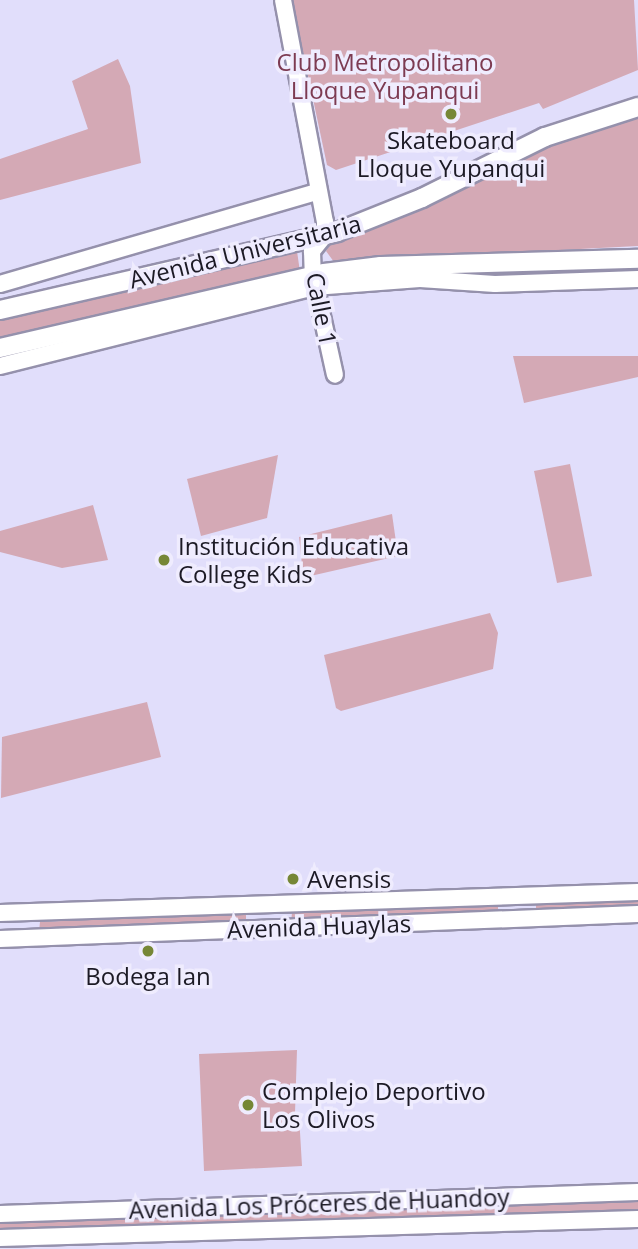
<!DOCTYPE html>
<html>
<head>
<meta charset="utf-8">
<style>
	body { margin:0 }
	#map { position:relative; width:638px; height:1249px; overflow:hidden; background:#e1defb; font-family:"Open Sans",sans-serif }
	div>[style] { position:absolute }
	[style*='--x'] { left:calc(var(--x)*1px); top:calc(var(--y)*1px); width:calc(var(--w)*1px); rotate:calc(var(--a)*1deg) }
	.green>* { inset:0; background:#d4a9b5 }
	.roads { filter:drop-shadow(2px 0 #9591ac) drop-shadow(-2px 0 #9591ac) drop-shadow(0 2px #9591ac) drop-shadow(0 -2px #9591ac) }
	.secondary>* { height:16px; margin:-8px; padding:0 8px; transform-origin:8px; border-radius:8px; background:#fff }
	.primary>* { height:18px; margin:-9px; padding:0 9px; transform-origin:9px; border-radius:9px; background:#fff }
	.dots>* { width:19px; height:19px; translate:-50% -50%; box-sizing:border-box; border:4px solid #efecfe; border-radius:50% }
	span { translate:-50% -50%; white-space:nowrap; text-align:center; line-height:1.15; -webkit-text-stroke:7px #efecfe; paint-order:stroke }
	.park-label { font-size:24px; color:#7d3b52 }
	.poi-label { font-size:24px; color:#1c1a25 }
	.left { translate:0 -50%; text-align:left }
	.street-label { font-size:24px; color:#1c1a25 }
</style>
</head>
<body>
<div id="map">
	<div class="green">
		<i style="clip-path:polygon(292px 0,634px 0,638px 70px,543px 109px,539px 103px,336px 170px,327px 165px)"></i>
		<i style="clip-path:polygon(118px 59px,130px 86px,141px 163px,0 200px,0 159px,88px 129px,72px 81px)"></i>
		<i style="clip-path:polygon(638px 118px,638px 246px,334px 262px,326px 251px,333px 240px,382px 223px,561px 140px)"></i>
		<i style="clip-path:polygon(297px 251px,300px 272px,0 343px,0 318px,96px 293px)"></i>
		<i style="clip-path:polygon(513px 356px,638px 356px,638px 377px,524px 403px)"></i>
		<i style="clip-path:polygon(278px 455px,267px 518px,201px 536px,187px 479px)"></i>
		<i style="clip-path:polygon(570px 464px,592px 576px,557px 583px,534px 471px)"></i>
		<i style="clip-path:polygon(93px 505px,108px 560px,62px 568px,0 552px,0 531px)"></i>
		<i style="clip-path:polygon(392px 514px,398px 556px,306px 577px,303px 574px,299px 537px)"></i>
		<i style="clip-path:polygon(490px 613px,498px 633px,493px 669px,341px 711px,336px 708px,324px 655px)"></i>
		<i style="clip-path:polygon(147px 702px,161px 757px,1px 798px,2px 737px)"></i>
		<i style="clip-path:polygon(638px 900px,638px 910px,536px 914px,536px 905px)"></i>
		<i style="clip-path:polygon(498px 903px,498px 914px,291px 922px,292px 913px)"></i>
		<i style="clip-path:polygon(246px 913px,246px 923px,39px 931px,40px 922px)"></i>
		<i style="clip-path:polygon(297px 1050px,295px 1113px,299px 1115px,302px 1166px,204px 1171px,199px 1054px)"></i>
		<i style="clip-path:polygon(638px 1202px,638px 1213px,0 1234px,0 1222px)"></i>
	</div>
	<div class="roads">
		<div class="secondary">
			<i style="--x:283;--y:0;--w:226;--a:79.3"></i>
			<i style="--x:325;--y:222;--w:13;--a:90"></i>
			<i style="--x:325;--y:235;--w:21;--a:129"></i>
			<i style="--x:312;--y:251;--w:24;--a:88"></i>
			<i style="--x:313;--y:275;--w:102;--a:77.6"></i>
			<i style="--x:0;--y:284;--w:330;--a:-16.2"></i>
			<i style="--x:0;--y:366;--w:324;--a:-14.1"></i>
			<i style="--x:314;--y:287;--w:106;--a:-4.3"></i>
			<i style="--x:420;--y:279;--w:75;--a:3.8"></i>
			<i style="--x:495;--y:284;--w:143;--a:-2"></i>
			<i style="--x:0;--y:913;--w:638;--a:-1.89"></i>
			<i style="--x:0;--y:939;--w:638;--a:-2.24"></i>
			<i style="--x:0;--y:1214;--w:638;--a:-1.97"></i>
			<i style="--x:0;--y:1238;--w:638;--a:-1.71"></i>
		</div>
		<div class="primary">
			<i style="--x:0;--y:310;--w:346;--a:-13"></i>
			<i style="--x:337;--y:232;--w:92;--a:-21.8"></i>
			<i style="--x:422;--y:198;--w:137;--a:-26.4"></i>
			<i style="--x:545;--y:137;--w:98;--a:-17.9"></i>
			<i style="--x:0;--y:348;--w:333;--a:-13"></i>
			<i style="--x:324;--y:273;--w:57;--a:-7"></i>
			<i style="--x:381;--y:266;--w:257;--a:-1.6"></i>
		</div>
	</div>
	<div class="dots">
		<i style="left:451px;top:114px;background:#768736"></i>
		<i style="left:164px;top:560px;background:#768736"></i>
		<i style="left:293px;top:879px;background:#768736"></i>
		<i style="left:148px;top:951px;background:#768736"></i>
		<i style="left:248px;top:1105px;background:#768736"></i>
	</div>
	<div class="park-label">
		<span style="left:385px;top:76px">Club Metropolitano<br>Lloque Yupanqui</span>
	</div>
	<div class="poi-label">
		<span style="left:451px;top:154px">Skateboard<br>Lloque Yupanqui</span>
		<span class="left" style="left:178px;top:560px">Institución Educativa<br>College Kids</span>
		<span class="left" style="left:307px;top:879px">Avensis</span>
		<span style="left:148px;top:976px">Bodega Ian</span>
		<span class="left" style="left:262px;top:1105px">Complejo Deportivo<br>Los Olivos</span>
	</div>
	<div class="street-label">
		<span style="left:245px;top:251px;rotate:-14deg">Avenida Universitaria</span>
		<span style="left:322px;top:309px;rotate:79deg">Calle 1</span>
		<span style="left:319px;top:926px;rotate:-2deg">Avenida Huaylas</span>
		<span style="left:319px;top:1203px;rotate:-2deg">Avenida Los Próceres de Huandoy</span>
	</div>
</div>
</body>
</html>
